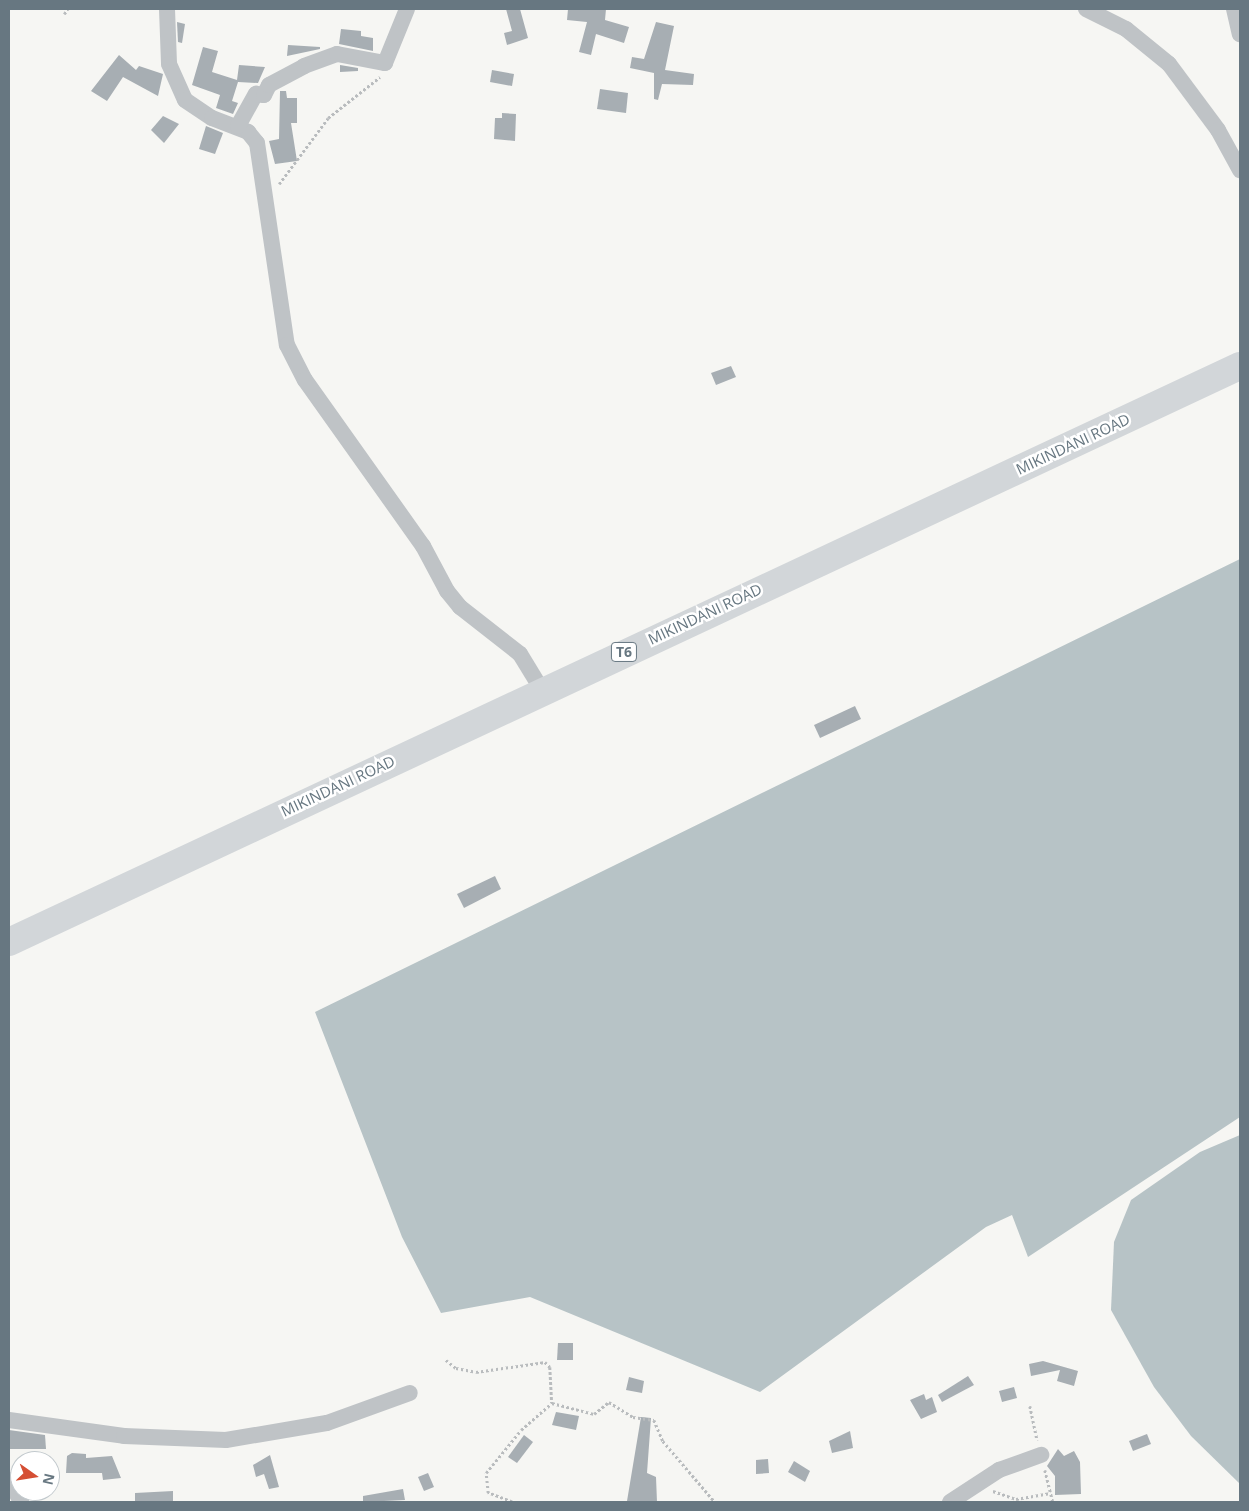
<!DOCTYPE html>
<html>
<head>
<meta charset="utf-8">
<style>
	body { margin:0 }
	#map { position:relative; width:1249px; height:1511px; overflow:hidden; background:#f6f6f3; font-family:"Open Sans",sans-serif }
	div>[style] { position:absolute }
	[style*='--x'] { left:calc(var(--x)*1px); top:calc(var(--y)*1px); width:calc(var(--w)*1px); rotate:calc(var(--a)*1deg) }
	.water>* { inset:0; background:#b7c3c6 }
	.building>* { inset:0; background:#a7aeb3 }
	.path>* { height:2.5px; margin-top:-1.25px; transform-origin:0; background:repeating-linear-gradient(90deg,#b9bcbe 0 2.5px,transparent 0 5px) }
	.minor>* { height:16px; margin:-8px; padding:0 8px; transform-origin:8px; border-radius:8px; background:#bfc3c6 }
	.trunk>* { height:28px; margin:-14px; padding:0 14px; transform-origin:14px; border-radius:14px; background:#d2d6d9 }
	span { translate:-50% -50%; white-space:nowrap; text-align:center; line-height:1.15; -webkit-text-stroke:5px #fff; paint-order:stroke }
	.shield-label span { padding:1px 4px; background:#fff; border:1px solid; border-radius:4px; -webkit-text-stroke-width:0 }
	.shield-label { font-size:14px; color:#677781; font-weight:700 }
	.street-label { font-size:15px; color:#677781 }
	.frame { position:absolute; inset:0; border:10px solid #677781; pointer-events:none }
	.north { position:absolute; left:10px; top:1451px; width:50px; height:50px; box-sizing:border-box; background:#fff; border:1px solid #c2c9cd; border-radius:50%; rotate:103deg; font-size:14px; font-weight:700; line-height:20px; text-align:center; color:#677781 }
	.north::after { content:''; display:block; margin:auto; width:18px; height:22px; background:#d54f34; clip-path:polygon(50% 0,100% 100%,50% 72%,0 100%) }
</style>
</head>
<body>
<div id="map">
	<div class="water">
		<i style="clip-path:polygon(1240px 559px,1240px 1117px,1028px 1257px,1012px 1215px,986px 1227px,760px 1392px,530px 1297px,441px 1313px,402px 1237px,315px 1012px)"></i>
		<i style="clip-path:polygon(1240px 1135px,1240px 1484px,1191px 1436px,1154px 1387px,1111px 1310px,1114px 1242px,1131px 1200px,1200px 1152px)"></i>
	</div>
	<div class="building">
		<i style="clip-path:polygon(506px 9px,520px 9px,528px 38px,507px 45px,504px 33px,512px 31px)"></i>
		<i style="clip-path:polygon(568px 9px,606px 9px,605px 20px,629px 27px,624px 43px,596px 34px,591px 55px,579px 52px,587px 22px,567px 20px)"></i>
		<i style="clip-path:polygon(177px 22px,185px 24px,182px 43px,178px 42px)"></i>
		<i style="clip-path:polygon(656px 22px,674px 26px,665px 70px,694px 74px,693px 85px,662px 84px,658px 100px,654px 99px,654px 73px,630px 68px,632px 57px,644px 59px)"></i>
		<i style="clip-path:polygon(341px 29px,361px 31px,361px 36px,373px 38px,373px 51px,339px 44px)"></i>
		<i style="clip-path:polygon(288px 45px,320px 47px,320px 49px,287px 56px)"></i>
		<i style="clip-path:polygon(203px 47px,218px 51px,212px 72px,237px 80px,239px 65px,265px 67px,258px 83px,238px 82px,232px 101px,238px 103px,233px 114px,216px 108px,220px 95px,192px 85px)"></i>
		<i style="clip-path:polygon(119px 55px,136px 70px,139px 66px,163px 74px,158px 96px,123px 77px,107px 101px,91px 91px)"></i>
		<i style="clip-path:polygon(340px 65px,358px 68px,358px 71px,340px 72px)"></i>
		<i style="clip-path:polygon(492px 70px,514px 74px,512px 86px,490px 82px)"></i>
		<i style="clip-path:polygon(600px 89px,628px 93px,626px 113px,597px 109px)"></i>
		<i style="clip-path:polygon(280px 91px,286px 91px,287px 98px,297px 98px,297px 123px,291px 123px,297px 161px,275px 164px,269px 141px,279px 139px)"></i>
		<i style="clip-path:polygon(502px 113px,516px 114px,515px 141px,494px 139px,495px 118px,502px 118px)"></i>
		<i style="clip-path:polygon(163px 116px,179px 124px,164px 143px,151px 130px)"></i>
		<i style="clip-path:polygon(206px 126px,223px 133px,215px 154px,199px 149px)"></i>
		<i style="clip-path:polygon(731px 366px,736px 377px,716px 385px,711px 373px)"></i>
		<i style="clip-path:polygon(855px 706px,861px 719px,820px 738px,814px 725px)"></i>
		<i style="clip-path:polygon(495px 876px,501px 889px,464px 908px,457px 894px)"></i>
		<i style="clip-path:polygon(558px 1343px,573px 1343px,573px 1360px,557px 1360px)"></i>
		<i style="clip-path:polygon(1043px 1361px,1078px 1371px,1074px 1386px,1057px 1381px,1060px 1370px,1031px 1376px,1029px 1364px)"></i>
		<i style="clip-path:polygon(968px 1376px,974px 1385px,942px 1402px,938px 1395px)"></i>
		<i style="clip-path:polygon(629px 1377px,644px 1381px,642px 1393px,626px 1390px)"></i>
		<i style="clip-path:polygon(1014px 1387px,1017px 1398px,1002px 1402px,999px 1391px)"></i>
		<i style="clip-path:polygon(924px 1394px,926px 1400px,932px 1397px,937px 1412px,921px 1419px,910px 1400px)"></i>
		<i style="clip-path:polygon(556px 1412px,579px 1416px,576px 1430px,552px 1425px)"></i>
		<i style="clip-path:polygon(641px 1417px,651px 1418px,647px 1473px,656px 1477px,657px 1502px,627px 1501px)"></i>
		<i style="clip-path:polygon(9px 1430px,45px 1435px,46px 1449px,9px 1449px)"></i>
		<i style="clip-path:polygon(850px 1431px,853px 1448px,832px 1453px,829px 1441px)"></i>
		<i style="clip-path:polygon(1147px 1434px,1151px 1444px,1133px 1451px,1129px 1441px)"></i>
		<i style="clip-path:polygon(524px 1435px,533px 1442px,517px 1463px,508px 1457px)"></i>
		<i style="clip-path:polygon(1058px 1449px,1064px 1456px,1074px 1451px,1080px 1462px,1081px 1494px,1055px 1495px,1055px 1476px,1047px 1466px)"></i>
		<i style="clip-path:polygon(72px 1453px,86px 1454px,86px 1458px,112px 1456px,121px 1478px,103px 1480px,102px 1473px,66px 1473px,67px 1456px)"></i>
		<i style="clip-path:polygon(270px 1455px,279px 1487px,269px 1489px,264px 1474px,256px 1477px,253px 1465px)"></i>
		<i style="clip-path:polygon(768px 1459px,769px 1473px,756px 1474px,756px 1460px)"></i>
		<i style="clip-path:polygon(794px 1461px,810px 1471px,805px 1482px,788px 1472px)"></i>
		<i style="clip-path:polygon(428px 1473px,434px 1487px,424px 1491px,418px 1477px)"></i>
		<i style="clip-path:polygon(403px 1489px,405px 1500px,363px 1502px,363px 1496px)"></i>
		<i style="clip-path:polygon(173px 1491px,173px 1502px,135px 1502px,135px 1493px)"></i>
	</div>
	<div class="path">
		<i style="--x:64;--y:14;--w:6;--a:-51"></i>
		<i style="--x:279;--y:184;--w:82;--a:-53.4"></i>
		<i style="--x:328;--y:118;--w:66;--a:-38.3"></i>
		<i style="--x:446;--y:1360;--w:13;--a:39"></i>
		<i style="--x:456;--y:1368;--w:20;--a:11"></i>
		<i style="--x:476;--y:1372;--w:70;--a:-8.2"></i>
		<i style="--x:545;--y:1362;--w:7;--a:45"></i>
		<i style="--x:550;--y:1367;--w:36;--a:87"></i>
		<i style="--x:552;--y:1403;--w:43;--a:14.7"></i>
		<i style="--x:594;--y:1414;--w:19;--a:-39"></i>
		<i style="--x:609;--y:1402;--w:28;--a:32"></i>
		<i style="--x:633;--y:1417;--w:21;--a:8"></i>
		<i style="--x:654;--y:1420;--w:23;--a:67"></i>
		<i style="--x:663;--y:1441;--w:80;--a:49.6"></i>
		<i style="--x:1030;--y:1406;--w:35;--a:78"></i>
		<i style="--x:1045;--y:1470;--w:33;--a:76"></i>
		<i style="--x:993;--y:1491;--w:24;--a:19"></i>
		<i style="--x:1016;--y:1499;--w:35;--a:-10"></i>
		<i style="--x:512;--y:1502;--w:26;--a:-159"></i>
		<i style="--x:488;--y:1493;--w:20;--a:-96"></i>
		<i style="--x:486;--y:1473;--w:55;--a:-50.9"></i>
		<i style="--x:521;--y:1430;--w:41;--a:-41.1"></i>
	</div>
	<div class="minor">
		<i style="--x:167;--y:9;--w:55;--a:87.9"></i>
		<i style="--x:169;--y:64;--w:39;--a:66"></i>
		<i style="--x:185;--y:100;--w:32;--a:34"></i>
		<i style="--x:212;--y:118;--w:39;--a:21"></i>
		<i style="--x:248;--y:132;--w:14;--a:51"></i>
		<i style="--x:257;--y:143;--w:204;--a:81.6"></i>
		<i style="--x:287;--y:345;--w:39;--a:63"></i>
		<i style="--x:305;--y:380;--w:204;--a:54.6"></i>
		<i style="--x:423;--y:546;--w:51;--a:61.9"></i>
		<i style="--x:447;--y:591;--w:21;--a:51"></i>
		<i style="--x:460;--y:607;--w:76;--a:38.1"></i>
		<i style="--x:520;--y:654;--w:42;--a:58.6"></i>
		<i style="--x:1086;--y:9;--w:45;--a:26.6"></i>
		<i style="--x:1126;--y:29;--w:55;--a:39.1"></i>
		<i style="--x:1169;--y:64;--w:82;--a:53.4"></i>
		<i style="--x:1218;--y:130;--w:46;--a:61.2"></i>
		<i style="--x:1234;--y:9;--w:26;--a:77"></i>
		<i style="--x:238;--y:126;--w:37;--a:-61"></i>
		<i style="--x:256;--y:94;--w:8;--a:7"></i>
		<i style="--x:264;--y:95;--w:11;--a:-63"></i>
		<i style="--x:269;--y:85;--w:40;--a:-28"></i>
		<i style="--x:304;--y:66;--w:35;--a:-20"></i>
		<i style="--x:337;--y:54;--w:49;--a:10.6"></i>
		<i style="--x:385;--y:63;--w:58;--a:-67.8"></i>
		<i style="--x:9;--y:1420;--w:116;--a:7.9"></i>
		<i style="--x:124;--y:1436;--w:102;--a:2.2"></i>
		<i style="--x:226;--y:1440;--w:102;--a:-9.6"></i>
		<i style="--x:327;--y:1423;--w:88;--a:-19.9"></i>
		<i style="--x:9;--y:1480;--w:25;--a:61"></i>
		<i style="--x:950;--y:1502;--w:59;--a:-33.1"></i>
		<i style="--x:999;--y:1470;--w:45;--a:-19.7"></i>
	</div>
	<div class="trunk">
		<i style="--x:9;--y:942;--w:1359;--a:-25.08"></i>
	</div>
	<div class="shield-label">
		<span style="left:624px;top:652px">T6</span>
	</div>
	<div class="street-label">
		<span style="left:1073px;top:444px;rotate:-25deg">MIKINDANI ROAD</span>
		<span style="left:705px;top:614px;rotate:-25deg">MIKINDANI ROAD</span>
		<span style="left:338px;top:786px;rotate:-25deg">MIKINDANI ROAD</span>
	</div>
	<div class="frame"></div>
	<div class="north">N</div>
</div>
</body>
</html>
